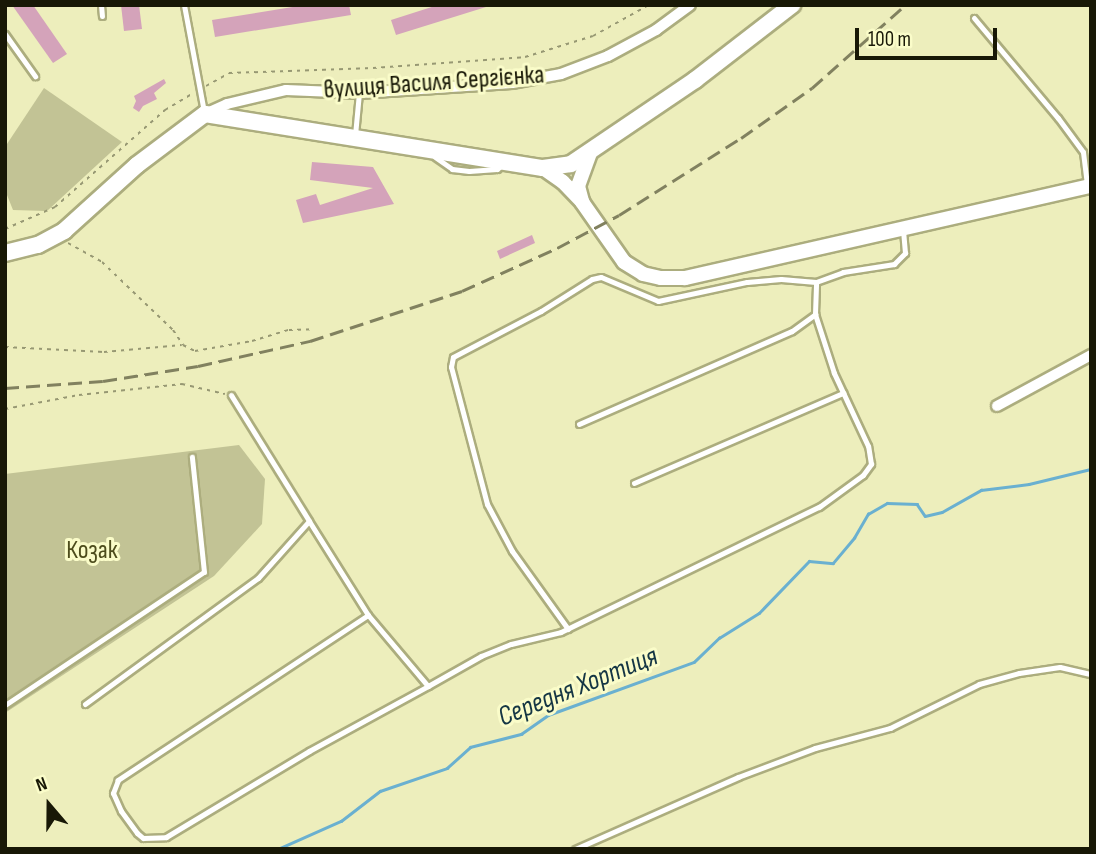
<!DOCTYPE html>
<html>
<head>
<meta charset="utf-8">
<style>
	body { margin:0 }
	#map { position:relative; width:1096px; height:854px; overflow:hidden; background:#edeebc; font-family:"Sofia Sans Condensed",sans-serif }
	div>[style] { position:absolute }
	[style*='--x'] { left:calc(var(--x)*1px); top:calc(var(--y)*1px); width:calc(var(--w)*1px); rotate:calc(var(--a)*1deg) }
	.green>* { inset:0; background:#c2c395 }
	.stream>* { height:2.5px; margin:-1.25px; padding:0 1.25px; transform-origin:1.25px; border-radius:1.25px; background:#6ab0d0 }
	.building>* { inset:0; background:#d4a3ba }
	.path>* { height:2px; margin-top:-1px; transform-origin:0; background:repeating-linear-gradient(90deg,#979873 0 3.5px,transparent 0 8.5px) }
	.roads { filter:drop-shadow(2px 0 #acad7e) drop-shadow(-2px 0 #acad7e) drop-shadow(0 2px #acad7e) drop-shadow(0 -2px #acad7e) }
	.service>* { height:5px; margin:-2.5px; padding:0 2.5px; transform-origin:2.5px; border-radius:2.5px; background:#fff }
	.minor>* { height:10px; margin:-5px; padding:0 5px; transform-origin:5px; border-radius:5px; background:#fff }
	.tertiary>* { height:14px; margin:-7px; padding:0 7px; transform-origin:7px; border-radius:7px; background:#fff }
	.secondary>* { height:16px; margin:-8px; padding:0 8px; transform-origin:8px; border-radius:8px; background:#fff }
	.rail>* { height:2.5px; margin-top:-1.25px; transform-origin:0; background:repeating-linear-gradient(90deg,#81815f 0 14px,transparent 0 21px) }
	span { translate:-50% -50%; white-space:nowrap; text-align:center; line-height:1.15; -webkit-text-stroke:6px #fafcc9; paint-order:stroke }
	.street-label { font-size:26px; color:#181806 }
	.park-label { font-size:26px; color:#4d4c1c }
	.water-label { font-size:28px; color:#153644; font-style:italic }
	.frame { position:absolute; inset:0; border:7px solid #181806; pointer-events:none }
	.north { position:absolute; left:14px; top:770px; width:70px; height:70px; -webkit-text-stroke:5px #fafcc9; paint-order:stroke; rotate:340deg; font-size:19px; font-weight:700; line-height:28px; text-align:center; color:#181806 }
	.north::after { content:''; display:block; margin:auto; width:24px; height:32px; background:#181806; clip-path:polygon(50% 0,100% 100%,50% 72%,0 100%) }
	.scale { position:absolute; left:855px; top:28px; width:142px; height:32px; box-sizing:border-box; border:4px solid #181806; border-top:0; padding-left:9px; font-size:21px; line-height:24px; white-space:nowrap; color:#181806; -webkit-text-stroke:5px #fafcc9; paint-order:stroke }
</style>
</head>
<body>
<div id="map">
	<div class="green">
		<i style="clip-path:polygon(44px 88px,122px 142px,47px 211px,13px 210px,5px 190px,5px 147px)"></i>
		<i style="clip-path:polygon(239px 445px,265px 479px,262px 524px,214px 576px,5px 713px,5px 474px)"></i>
	</div>
	<div class="stream">
		<i style="--x:278;--y:849;--w:69;--a:-24"></i>
		<i style="--x:341;--y:821;--w:49;--a:-37.6"></i>
		<i style="--x:380;--y:791;--w:71;--a:-18.9"></i>
		<i style="--x:447;--y:768;--w:31;--a:-42"></i>
		<i style="--x:470;--y:747;--w:53;--a:-14.3"></i>
		<i style="--x:521;--y:734;--w:33;--a:-35"></i>
		<i style="--x:548;--y:715;--w:155;--a:-20"></i>
		<i style="--x:694;--y:662;--w:35;--a:-44"></i>
		<i style="--x:719;--y:638;--w:47;--a:-32"></i>
		<i style="--x:759;--y:613;--w:72;--a:-46.1"></i>
		<i style="--x:809;--y:561;--w:24;--a:5"></i>
		<i style="--x:833;--y:563;--w:33;--a:-50"></i>
		<i style="--x:854;--y:538;--w:28;--a:-60"></i>
		<i style="--x:868;--y:514;--w:22;--a:-30"></i>
		<i style="--x:887;--y:503;--w:30;--a:2"></i>
		<i style="--x:917;--y:504;--w:14;--a:56"></i>
		<i style="--x:925;--y:516;--w:17;--a:-13"></i>
		<i style="--x:942;--y:512;--w:45;--a:-29.4"></i>
		<i style="--x:981;--y:490;--w:48;--a:-7.1"></i>
		<i style="--x:1029;--y:484;--w:64;--a:-13.6"></i>
	</div>
	<div class="building">
		<i style="clip-path:polygon(12px 5px,33px 5px,67px 54px,53px 63px)"></i>
		<i style="clip-path:polygon(121px 5px,139px 5px,142px 29px,124px 31px)"></i>
		<i style="clip-path:polygon(305px 5px,349px 5px,351px 15px,215px 37px,212px 20px)"></i>
		<i style="clip-path:polygon(438px 5px,486px 7px,396px 35px,391px 20px)"></i>
		<i style="clip-path:polygon(164px 79px,166px 83px,154px 93px,157px 99px,143px 106px,139px 112px,133px 108px,136px 101px,134px 96px)"></i>
		<i style="clip-path:polygon(312px 162px,373px 167px,394px 204px,303px 223px,296px 200px,316px 194px,320px 205px,373px 188px,310px 180px)"></i>
		<i style="clip-path:polygon(532px 235px,535px 243px,500px 259px,497px 251px)"></i>
	</div>
	<div class="path">
		<i style="--x:206;--y:86;--w:26;--a:-29"></i>
		<i style="--x:229;--y:73;--w:144;--a:-2"></i>
		<i style="--x:373;--y:68;--w:152;--a:-4.1"></i>
		<i style="--x:525;--y:57;--w:71;--a:-17.2"></i>
		<i style="--x:593;--y:36;--w:64;--a:-29"></i>
		<i style="--x:5;--y:229;--w:55;--a:-23.7"></i>
		<i style="--x:55;--y:207;--w:147;--a:-41.4"></i>
		<i style="--x:165;--y:110;--w:31;--a:-31"></i>
		<i style="--x:68;--y:243;--w:39;--a:29"></i>
		<i style="--x:102;--y:262;--w:98;--a:43.8"></i>
		<i style="--x:173;--y:330;--w:18;--a:56"></i>
		<i style="--x:183;--y:345;--w:13;--a:27"></i>
		<i style="--x:195;--y:351;--w:58;--a:-10"></i>
		<i style="--x:252;--y:341;--w:39;--a:-17"></i>
		<i style="--x:289;--y:330;--w:25;--a:-2"></i>
		<i style="--x:5;--y:347;--w:99;--a:2.9"></i>
		<i style="--x:104;--y:352;--w:78;--a:-5.1"></i>
		<i style="--x:5;--y:409;--w:75;--a:-10.7"></i>
		<i style="--x:79;--y:395;--w:104;--a:-6.1"></i>
		<i style="--x:182;--y:384;--w:44;--a:13.1"></i>
	</div>
	<div class="roads">
		<div class="service">
			<i style="--x:101;--y:5;--w:11;--a:85"></i>
			<i style="--x:184;--y:5;--w:109;--a:79.4"></i>
			<i style="--x:974;--y:18;--w:131;--a:50"></i>
			<i style="--x:1058;--y:118;--w:42;--a:53.7"></i>
			<i style="--x:1083;--y:152;--w:32;--a:83"></i>
			<i style="--x:5;--y:34;--w:52;--a:54.5"></i>
			<i style="--x:355;--y:135;--w:42;--a:-84.6"></i>
			<i style="--x:435;--y:157;--w:21;--a:35"></i>
			<i style="--x:452;--y:169;--w:17;--a:7"></i>
			<i style="--x:469;--y:171;--w:28;--a:-4"></i>
			<i style="--x:497;--y:169;--w:8;--a:-40"></i>
			<i style="--x:231;--y:395;--w:148;--a:58.2"></i>
			<i style="--x:579;--y:424;--w:232;--a:-23.6"></i>
			<i style="--x:792;--y:331;--w:29;--a:-36"></i>
			<i style="--x:634;--y:483;--w:228;--a:-23.3"></i>
			<i style="--x:368;--y:615;--w:300;--a:146.6"></i>
			<i style="--x:118;--y:780;--w:14;--a:111"></i>
			<i style="--x:113;--y:793;--w:20;--a:66"></i>
			<i style="--x:121;--y:811;--w:27;--a:54"></i>
			<i style="--x:137;--y:833;--w:8;--a:40"></i>
			<i style="--x:143;--y:838;--w:23;--a:-2"></i>
			<i style="--x:166;--y:837;--w:167;--a:-31"></i>
			<i style="--x:309;--y:751;--w:136;--a:-28.6"></i>
			<i style="--x:568;--y:629;--w:96;--a:-125.7"></i>
			<i style="--x:512;--y:551;--w:53;--a:-118"></i>
			<i style="--x:487;--y:504;--w:142;--a:-104.7"></i>
			<i style="--x:451;--y:367;--w:10;--a:-79"></i>
			<i style="--x:453;--y:357;--w:99;--a:-27.6"></i>
			<i style="--x:541;--y:311;--w:60;--a:-32.1"></i>
			<i style="--x:592;--y:279;--w:9;--a:-13"></i>
			<i style="--x:601;--y:277;--w:62;--a:22.8"></i>
			<i style="--x:658;--y:301;--w:91;--a:-12.1"></i>
			<i style="--x:747;--y:282;--w:34;--a:-5"></i>
			<i style="--x:781;--y:279;--w:35;--a:5"></i>
			<i style="--x:816;--y:282;--w:29;--a:-20"></i>
			<i style="--x:843;--y:272;--w:52;--a:-8.9"></i>
			<i style="--x:894;--y:264;--w:16;--a:-45"></i>
			<i style="--x:905;--y:253;--w:23;--a:-95"></i>
			<i style="--x:85;--y:704;--w:214;--a:-36.1"></i>
			<i style="--x:258;--y:578;--w:76;--a:-48.2"></i>
			<i style="--x:309;--y:521;--w:111;--a:57.9"></i>
			<i style="--x:368;--y:615;--w:93;--a:49.8"></i>
			<i style="--x:428;--y:686;--w:61;--a:-29.5"></i>
			<i style="--x:481;--y:656;--w:32;--a:-22"></i>
			<i style="--x:511;--y:644;--w:51;--a:-13.5"></i>
			<i style="--x:561;--y:632;--w:287;--a:-25.9"></i>
			<i style="--x:819;--y:507;--w:54;--a:-36"></i>
			<i style="--x:863;--y:475;--w:14;--a:-54"></i>
			<i style="--x:871;--y:464;--w:18;--a:-99"></i>
			<i style="--x:868;--y:446;--w:81;--a:-115"></i>
			<i style="--x:834;--y:373;--w:62;--a:-107.9"></i>
			<i style="--x:815;--y:314;--w:32;--a:-88"></i>
			<i style="--x:5;--y:705;--w:239;--a:-33.8"></i>
			<i style="--x:204;--y:572;--w:116;--a:-96"></i>
			<i style="--x:575;--y:849;--w:178;--a:-23.8"></i>
			<i style="--x:738;--y:777;--w:82;--a:-20.6"></i>
			<i style="--x:815;--y:748;--w:78;--a:-14.9"></i>
			<i style="--x:890;--y:728;--w:99;--a:-26.3"></i>
			<i style="--x:979;--y:684;--w:41;--a:-15.4"></i>
			<i style="--x:1019;--y:673;--w:41;--a:-8.3"></i>
			<i style="--x:1060;--y:667;--w:32;--a:13"></i>
		</div>
		<div class="minor">
			<i style="--x:207;--y:113;--w:22;--a:-24"></i>
			<i style="--x:227;--y:104;--w:61;--a:-13.3"></i>
			<i style="--x:286;--y:90;--w:73;--a:2.4"></i>
			<i style="--x:359;--y:93;--w:153;--a:-3.7"></i>
			<i style="--x:512;--y:83;--w:50;--a:-10.4"></i>
			<i style="--x:561;--y:74;--w:50;--a:-21"></i>
			<i style="--x:608;--y:56;--w:55;--a:-28.4"></i>
			<i style="--x:656;--y:30;--w:42;--a:-36.3"></i>
			<i style="--x:997;--y:406;--w:107;--a:-28.5"></i>
		</div>
		<div class="tertiary">
			<i style="--x:543;--y:168;--w:24;--a:35"></i>
			<i style="--x:563;--y:182;--w:28;--a:46"></i>
			<i style="--x:582;--y:202;--w:73;--a:55"></i>
			<i style="--x:624;--y:262;--w:22;--a:32"></i>
			<i style="--x:643;--y:274;--w:18;--a:13"></i>
			<i style="--x:661;--y:278;--w:24;--a:0"></i>
			<i style="--x:685;--y:278;--w:416;--a:-12.8"></i>
			<i style="--x:582;--y:201;--w:16;--a:-105"></i>
			<i style="--x:578;--y:186;--w:37;--a:-70"></i>
		</div>
		<div class="secondary">
			<i style="--x:5;--y:253;--w:34;--a:-14"></i>
			<i style="--x:38;--y:245;--w:30;--a:-28"></i>
			<i style="--x:64;--y:231;--w:98;--a:-42.1"></i>
			<i style="--x:137;--y:165;--w:85;--a:-36.9"></i>
			<i style="--x:205;--y:114;--w:342;--a:9.1"></i>
			<i style="--x:543;--y:168;--w:28;--a:-8"></i>
			<i style="--x:571;--y:164;--w:150;--a:-34.1"></i>
			<i style="--x:695;--y:80;--w:123;--a:-37.7"></i>
		</div>
	</div>
	<div class="rail">
		<i style="--x:5;--y:388;--w:98;--a:-4.1"></i>
		<i style="--x:103;--y:381;--w:96;--a:-9"></i>
		<i style="--x:198;--y:366;--w:115;--a:-12.6"></i>
		<i style="--x:310;--y:341;--w:160;--a:-18.2"></i>
		<i style="--x:462;--y:291;--w:104;--a:-24.4"></i>
		<i style="--x:557;--y:248;--w:70;--a:-28"></i>
		<i style="--x:619;--y:215;--w:144;--a:-32.3"></i>
		<i style="--x:741;--y:138;--w:87;--a:-35.2"></i>
		<i style="--x:812;--y:88;--w:125;--a:-41.7"></i>
	</div>
	<div class="street-label">
		<span style="left:434px;top:83px;rotate:-4deg">вулиця Василя Сергієнка</span>
	</div>
	<div class="park-label">
		<span style="left:92px;top:551px">Козак</span>
	</div>
	<div class="water-label">
		<span style="left:578px;top:687px;rotate:-22deg">Середня Хортиця</span>
	</div>
	<div class="frame"></div>
	<div class="north">N</div>
	<div class="scale">100 m</div>
</div>
</body>
</html>
